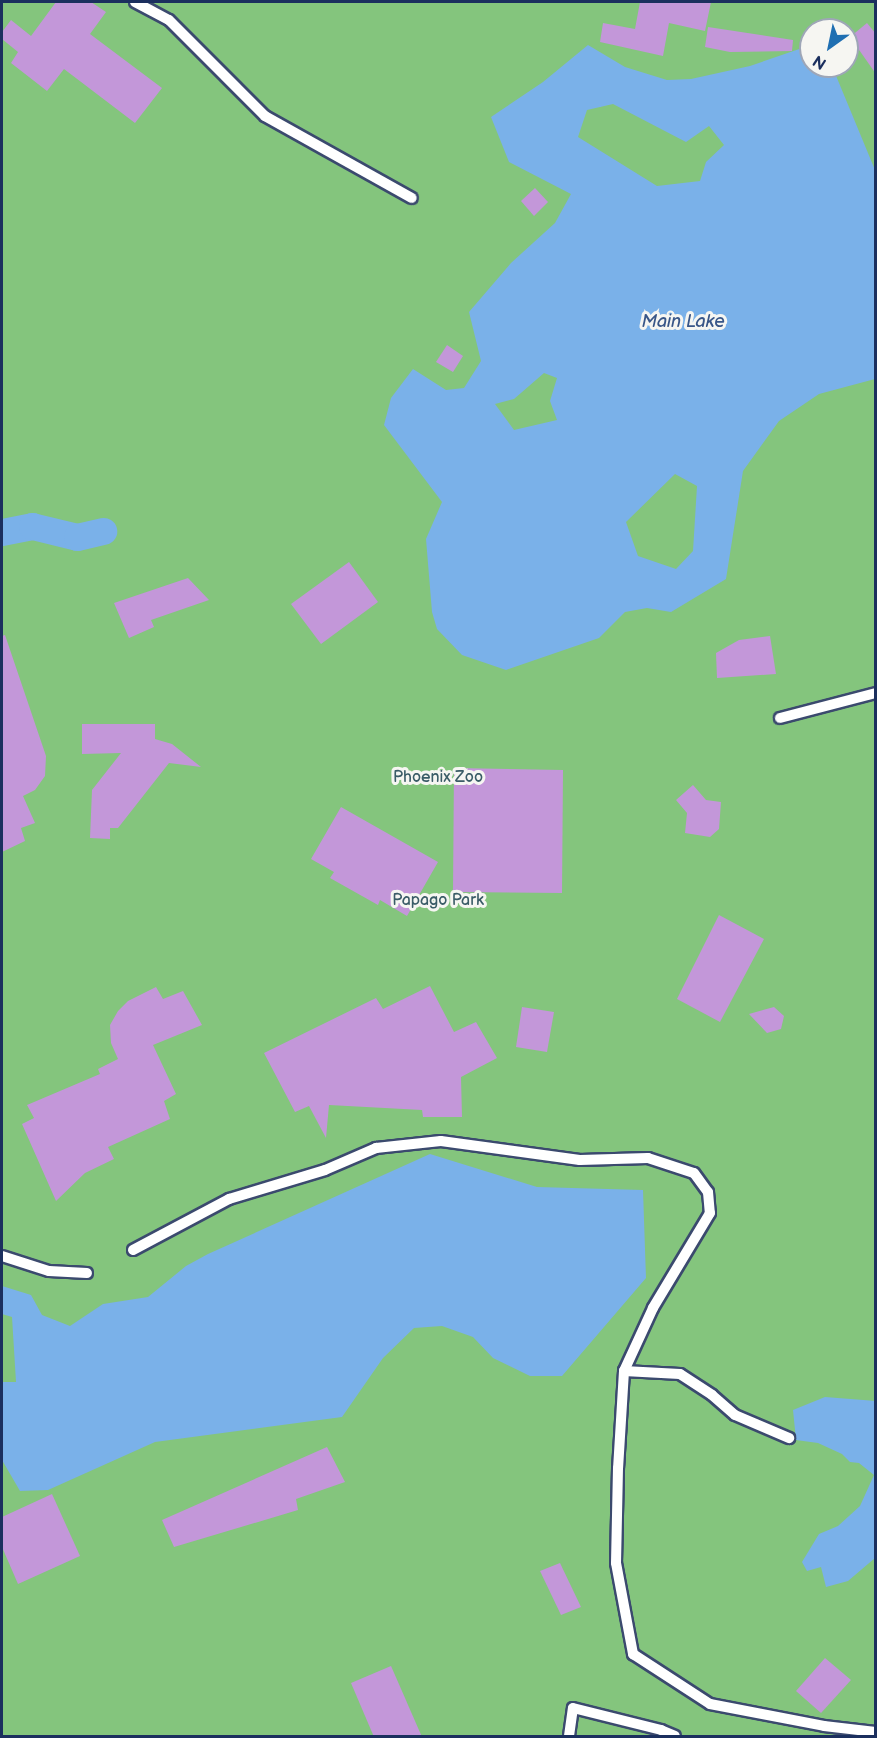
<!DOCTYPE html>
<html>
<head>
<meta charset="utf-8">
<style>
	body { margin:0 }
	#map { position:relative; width:877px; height:1738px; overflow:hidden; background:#f2e1c7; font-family:"Balsamiq Sans",sans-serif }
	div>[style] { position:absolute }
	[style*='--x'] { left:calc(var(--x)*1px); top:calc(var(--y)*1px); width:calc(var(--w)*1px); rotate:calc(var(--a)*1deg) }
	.green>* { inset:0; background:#84c57d }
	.water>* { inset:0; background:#7ab1e9 }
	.canal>* { height:27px; margin:-13.5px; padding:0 13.5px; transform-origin:13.5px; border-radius:13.5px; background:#7ab1e9 }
	.building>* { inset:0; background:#c397d9 }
	.roads { filter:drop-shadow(2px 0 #3b4a6e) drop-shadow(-2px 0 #3b4a6e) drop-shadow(0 2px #3b4a6e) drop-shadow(0 -2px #3b4a6e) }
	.lane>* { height:10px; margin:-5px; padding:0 5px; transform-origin:5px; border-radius:5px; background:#fff }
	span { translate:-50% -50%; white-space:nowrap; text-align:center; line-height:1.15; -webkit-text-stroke:6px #f6f6f2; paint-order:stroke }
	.park-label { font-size:16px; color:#3a5c67 }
	.water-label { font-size:18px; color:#385688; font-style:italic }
	.frame { position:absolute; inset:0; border:3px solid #1b2f5e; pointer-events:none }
	.north { position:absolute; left:799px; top:18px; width:60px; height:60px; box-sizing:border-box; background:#f6f6f2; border:2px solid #9ea6b7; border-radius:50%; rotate:213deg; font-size:16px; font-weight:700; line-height:24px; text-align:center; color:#1b2f5e }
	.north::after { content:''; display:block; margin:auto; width:21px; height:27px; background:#1f6fb2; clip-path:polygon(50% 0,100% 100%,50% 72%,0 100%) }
</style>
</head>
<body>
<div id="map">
	<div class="green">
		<i style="clip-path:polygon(evenodd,2px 2px,875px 2px,875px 1736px,2px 1736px,2px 2px,811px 30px,847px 30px,847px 66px,811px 66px,811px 30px)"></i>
	</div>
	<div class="water">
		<i style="clip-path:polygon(evenodd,588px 45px,625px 67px,667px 80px,691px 79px,750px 66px,811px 45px,811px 66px,832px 66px,875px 170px,875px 379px,819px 394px,779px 421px,743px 471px,726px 579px,671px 612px,647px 608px,625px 612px,599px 638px,506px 670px,462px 655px,437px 629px,432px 612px,426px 539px,442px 502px,384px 425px,391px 398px,413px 369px,446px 390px,464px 388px,481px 361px,469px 312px,511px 263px,555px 223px,571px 194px,509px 162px,491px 117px,543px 82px,588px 45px,613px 104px,686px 142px,709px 126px,724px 145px,706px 162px,700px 181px,657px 186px,578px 137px,587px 110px,613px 104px,588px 45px,544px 373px,557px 378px,550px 401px,557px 420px,514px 430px,495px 404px,514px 399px,544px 373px,588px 45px,675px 474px,697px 486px,693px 551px,676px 569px,638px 556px,626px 522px,675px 474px)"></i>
		<i style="clip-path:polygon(430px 1154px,537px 1187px,643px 1190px,646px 1278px,562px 1376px,530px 1376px,493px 1358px,473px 1337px,442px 1326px,414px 1328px,383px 1358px,342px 1417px,155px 1442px,48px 1490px,20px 1491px,2px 1460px,2px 1382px,16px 1382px,12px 1317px,2px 1314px,2px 1286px,31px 1295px,42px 1315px,70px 1326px,103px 1304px,148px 1297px,186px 1266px,208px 1254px)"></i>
		<i style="clip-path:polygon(825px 1397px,876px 1401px,875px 1558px,848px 1581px,826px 1587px,821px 1567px,807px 1571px,802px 1562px,819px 1534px,838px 1526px,860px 1506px,874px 1475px,859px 1463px,850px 1462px,842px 1454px,818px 1443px,796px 1440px,793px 1410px)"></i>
	</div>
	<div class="canal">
		<i style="--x:2;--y:532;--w:31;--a:-11"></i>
		<i style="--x:32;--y:526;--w:46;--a:13.7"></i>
		<i style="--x:77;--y:537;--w:27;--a:-13"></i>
	</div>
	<div class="building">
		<i style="clip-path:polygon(56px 2px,91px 2px,106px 12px,90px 34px,162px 88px,135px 123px,64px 69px,47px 91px,11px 63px,18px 52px,2px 39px,2px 32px,11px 20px,31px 36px)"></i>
		<i style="clip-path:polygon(640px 2px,711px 2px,705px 31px,669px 23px,663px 56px,600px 42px,603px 23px,635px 29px)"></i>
		<i style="clip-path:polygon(867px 23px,876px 34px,876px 74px,850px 37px)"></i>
		<i style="clip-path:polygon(708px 27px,793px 40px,792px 51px,730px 52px,705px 47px)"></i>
		<i style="clip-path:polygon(535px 188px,548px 202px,534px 216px,521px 201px)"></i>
		<i style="clip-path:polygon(447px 345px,463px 356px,453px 372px,436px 362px)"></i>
		<i style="clip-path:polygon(349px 562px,378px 602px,321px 644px,291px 604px)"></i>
		<i style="clip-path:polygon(188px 578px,209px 600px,151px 620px,154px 627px,129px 638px,114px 603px)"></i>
		<i style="clip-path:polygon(5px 635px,46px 756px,45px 776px,35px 790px,23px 796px,35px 823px,21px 828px,25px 841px,2px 852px,2px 636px)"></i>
		<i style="clip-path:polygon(770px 636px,776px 674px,717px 678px,716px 653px,739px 640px)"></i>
		<i style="clip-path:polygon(82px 724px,155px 724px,155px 739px,172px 744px,201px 767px,169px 763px,118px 828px,110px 828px,110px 839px,90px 838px,92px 790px,121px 753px,82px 754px)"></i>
		<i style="clip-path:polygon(454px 768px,563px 770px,562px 893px,453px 892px)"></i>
		<i style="clip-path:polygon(693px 785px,706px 800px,721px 802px,719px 829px,710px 837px,685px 833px,687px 813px,676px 800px)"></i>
		<i style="clip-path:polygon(341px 807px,438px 862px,407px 916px,380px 900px,378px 905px,330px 878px,334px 872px,311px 859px)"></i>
		<i style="clip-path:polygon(719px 915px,764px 939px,720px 1022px,677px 999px)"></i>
		<i style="clip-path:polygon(430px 986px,454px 1032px,476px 1022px,497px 1058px,461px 1077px,462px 1117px,423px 1117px,422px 1110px,329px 1105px,326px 1138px,309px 1106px,295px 1112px,264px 1053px,376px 998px,383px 1009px)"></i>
		<i style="clip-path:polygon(156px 987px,163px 999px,183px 991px,202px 1025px,153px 1045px,176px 1094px,164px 1101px,170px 1119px,108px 1147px,114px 1159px,85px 1173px,56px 1201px,22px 1124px,34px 1118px,27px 1105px,100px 1074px,98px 1069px,118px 1059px,111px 1043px,110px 1025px,118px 1011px,128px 1001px)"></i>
		<i style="clip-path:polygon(522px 1007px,554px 1012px,547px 1052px,516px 1047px)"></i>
		<i style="clip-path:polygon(774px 1007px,784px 1016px,781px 1029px,767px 1033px,749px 1014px)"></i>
		<i style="clip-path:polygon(327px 1447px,345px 1482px,296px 1499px,298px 1510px,174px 1547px,162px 1520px)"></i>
		<i style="clip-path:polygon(52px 1494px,80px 1556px,18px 1584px,2px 1547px,2px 1517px)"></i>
		<i style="clip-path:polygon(560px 1563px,581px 1607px,561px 1615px,540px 1571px)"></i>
		<i style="clip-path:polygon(825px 1658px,851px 1680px,821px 1713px,796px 1691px)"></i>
		<i style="clip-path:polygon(391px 1666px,422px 1737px,374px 1737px,351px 1683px)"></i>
	</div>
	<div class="roads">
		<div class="lane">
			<i style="--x:135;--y:2;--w:38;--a:28"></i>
			<i style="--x:169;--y:20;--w:136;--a:45"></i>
			<i style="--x:265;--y:116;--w:168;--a:29.2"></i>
			<i style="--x:780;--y:718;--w:99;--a:-14.6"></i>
			<i style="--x:133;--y:1250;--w:109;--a:-28"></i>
			<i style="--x:229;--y:1199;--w:100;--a:-16.8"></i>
			<i style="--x:325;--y:1170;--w:56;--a:-23.3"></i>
			<i style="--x:376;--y:1148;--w:65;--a:-6.1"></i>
			<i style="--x:441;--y:1141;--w:140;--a:7.8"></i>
			<i style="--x:580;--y:1160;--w:68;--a:-1.7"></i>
			<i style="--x:648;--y:1158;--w:48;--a:18.1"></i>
			<i style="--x:694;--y:1173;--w:24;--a:54"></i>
			<i style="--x:708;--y:1192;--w:21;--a:85"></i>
			<i style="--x:710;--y:1213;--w:111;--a:121"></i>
			<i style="--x:653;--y:1308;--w:69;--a:114.7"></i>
			<i style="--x:624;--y:1371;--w:97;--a:93.5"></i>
			<i style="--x:618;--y:1468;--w:95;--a:91.2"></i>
			<i style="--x:616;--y:1563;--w:93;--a:79.4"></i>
			<i style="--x:633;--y:1654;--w:92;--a:33"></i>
			<i style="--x:710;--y:1704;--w:116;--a:10.9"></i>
			<i style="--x:824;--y:1726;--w:52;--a:6.6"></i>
			<i style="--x:2;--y:1256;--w:49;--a:17.7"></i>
			<i style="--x:49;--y:1271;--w:38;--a:3"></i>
			<i style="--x:624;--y:1371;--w:56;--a:3.1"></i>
			<i style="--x:680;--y:1374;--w:38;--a:33"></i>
			<i style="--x:712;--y:1395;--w:30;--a:41"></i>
			<i style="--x:735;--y:1415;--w:59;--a:23.1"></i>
			<i style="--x:569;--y:1736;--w:28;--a:-82"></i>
			<i style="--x:573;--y:1708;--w:91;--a:14"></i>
			<i style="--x:661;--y:1730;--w:15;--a:23"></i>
		</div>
	</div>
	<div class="park-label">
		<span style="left:438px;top:778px">Phoenix Zoo</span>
		<span style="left:438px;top:901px">Papago Park</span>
	</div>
	<div class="water-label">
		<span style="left:683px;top:322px">Main Lake</span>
	</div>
	<div class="frame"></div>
	<div class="north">N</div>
</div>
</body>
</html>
